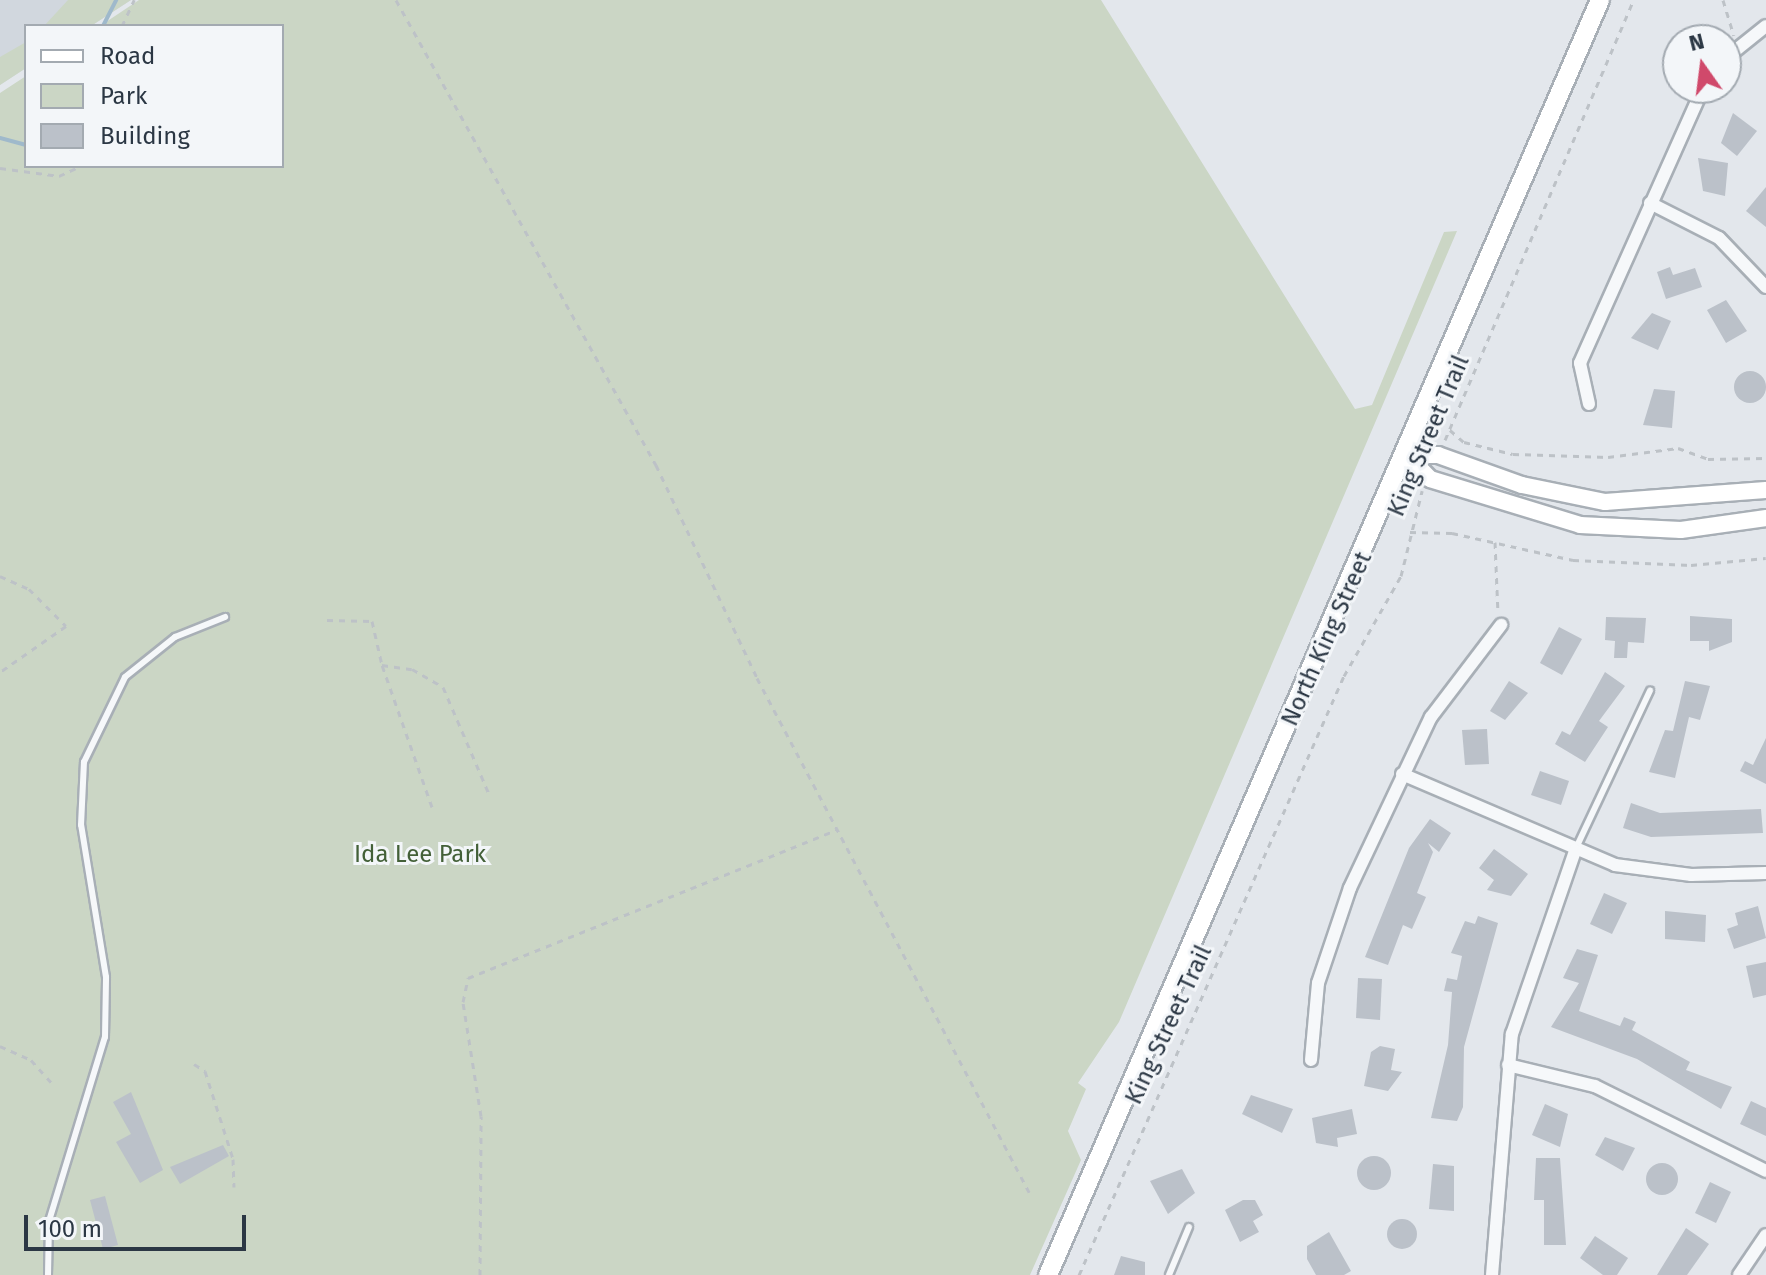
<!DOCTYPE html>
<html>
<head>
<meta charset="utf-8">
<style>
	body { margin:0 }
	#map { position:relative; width:1766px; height:1275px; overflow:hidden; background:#e3e7ec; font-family:"Fira Sans",sans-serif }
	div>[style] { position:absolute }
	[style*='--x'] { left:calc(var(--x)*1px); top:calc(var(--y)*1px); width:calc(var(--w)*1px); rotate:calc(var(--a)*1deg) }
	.built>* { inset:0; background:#d1d7de }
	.green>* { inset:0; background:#cbd6c5 }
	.stream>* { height:4px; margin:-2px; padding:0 2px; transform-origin:2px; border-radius:2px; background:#9fb9cb }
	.building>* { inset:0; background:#bbc1c9 }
	.round { border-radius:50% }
	.path>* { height:3px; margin-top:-1.5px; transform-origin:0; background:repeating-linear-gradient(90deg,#bdc2c7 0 6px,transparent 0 12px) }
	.roads { filter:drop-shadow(2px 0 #a8afb6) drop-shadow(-2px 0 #a8afb6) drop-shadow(0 2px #a8afb6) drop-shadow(0 -2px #a8afb6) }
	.lane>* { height:6px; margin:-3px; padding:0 3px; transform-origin:3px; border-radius:3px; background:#f6f8fa }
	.street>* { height:12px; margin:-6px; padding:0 6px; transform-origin:6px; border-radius:6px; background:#f6f8fa }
	.secondary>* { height:16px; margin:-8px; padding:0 8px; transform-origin:8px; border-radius:8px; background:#fff }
	.primary>* { height:18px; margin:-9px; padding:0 9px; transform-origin:9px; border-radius:9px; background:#fff }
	span { translate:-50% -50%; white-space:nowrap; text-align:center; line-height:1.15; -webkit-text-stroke:6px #f3f6f9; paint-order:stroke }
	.street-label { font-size:24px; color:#2b3744 }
	.park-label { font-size:24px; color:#436038 }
	.legend { position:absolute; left:24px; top:24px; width:260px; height:144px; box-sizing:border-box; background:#f3f6f9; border:2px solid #a3aab1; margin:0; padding:10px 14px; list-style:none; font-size:24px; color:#2b3744 }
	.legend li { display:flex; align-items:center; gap:16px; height:40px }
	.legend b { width:40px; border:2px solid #a3aab1 }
	.north { position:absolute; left:1662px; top:24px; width:80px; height:80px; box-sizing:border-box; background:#f3f6f9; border:2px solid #a3aab1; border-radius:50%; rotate:346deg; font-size:22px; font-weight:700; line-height:32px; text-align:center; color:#2b3744 }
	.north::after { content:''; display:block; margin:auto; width:28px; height:36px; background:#d0496b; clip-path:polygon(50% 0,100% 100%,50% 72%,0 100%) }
	.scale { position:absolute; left:24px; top:1215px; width:222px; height:36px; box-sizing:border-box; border:4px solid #2b3744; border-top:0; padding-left:10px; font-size:24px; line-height:28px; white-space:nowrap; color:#2b3744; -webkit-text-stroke:6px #f3f6f9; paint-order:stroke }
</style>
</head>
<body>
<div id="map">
	<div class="built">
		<i style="clip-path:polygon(0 0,131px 0,91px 26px,26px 26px,26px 68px,0 85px)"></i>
	</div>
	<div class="green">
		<i style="clip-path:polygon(68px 0,131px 0,91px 26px,44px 26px)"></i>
		<i style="clip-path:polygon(139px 0,1101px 0,1355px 409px,1372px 405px,1444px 232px,1457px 231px,1119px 1022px,1078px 1083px,1086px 1089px,1068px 1131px,1081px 1160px,1030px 1275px,0 1275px,0 93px,26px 76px,26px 166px,282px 166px,282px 26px,100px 26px)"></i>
		<i style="clip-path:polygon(26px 42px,26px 68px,0 85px,0 57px)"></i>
	</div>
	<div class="stream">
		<i style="--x:103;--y:26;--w:29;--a:-63"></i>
		<i style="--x:0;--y:138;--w:27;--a:15"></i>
	</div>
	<div class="building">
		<i style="clip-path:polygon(1733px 113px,1757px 131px,1737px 156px,1721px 143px)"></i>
		<i style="clip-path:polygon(1698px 158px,1728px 163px,1725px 196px,1703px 191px)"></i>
		<i style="clip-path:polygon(1766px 187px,1766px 227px,1746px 211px)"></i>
		<i style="clip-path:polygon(1670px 267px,1673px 275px,1695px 268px,1702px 287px,1666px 299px,1657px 272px)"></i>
		<i style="clip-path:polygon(1726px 300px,1747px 331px,1726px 343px,1707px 310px)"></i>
		<i style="clip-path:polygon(1652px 313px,1671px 321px,1658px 350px,1631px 338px)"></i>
		<i class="round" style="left:1734px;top:371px;width:32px;height:32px"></i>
		<i style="clip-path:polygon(1654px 389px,1675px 391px,1672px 428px,1643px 425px)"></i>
		<i style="clip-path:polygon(1690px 616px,1732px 619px,1732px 642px,1709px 651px,1709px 641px,1690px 641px)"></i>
		<i style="clip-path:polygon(1606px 617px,1646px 618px,1644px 643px,1628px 642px,1627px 658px,1614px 658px,1615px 641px,1605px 640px)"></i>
		<i style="clip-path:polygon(1559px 627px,1582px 639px,1562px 675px,1540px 663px)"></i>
		<i style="clip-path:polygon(1605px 672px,1625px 686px,1599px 721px,1608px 727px,1585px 762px,1555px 744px,1562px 731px,1570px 735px)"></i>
		<i style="clip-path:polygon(1509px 681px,1528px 693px,1505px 720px,1490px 711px)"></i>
		<i style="clip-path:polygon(1685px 681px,1710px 686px,1700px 720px,1689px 717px,1675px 778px,1649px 772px,1665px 730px,1673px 731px)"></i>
		<i style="clip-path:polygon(1487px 729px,1489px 764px,1465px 765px,1462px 730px)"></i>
		<i style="clip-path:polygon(1766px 738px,1766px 784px,1740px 771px,1745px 761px,1753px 765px)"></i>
		<i style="clip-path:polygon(1540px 771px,1569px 781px,1561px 805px,1531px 795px)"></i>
		<i style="clip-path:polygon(1631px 803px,1660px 813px,1761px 809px,1763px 833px,1651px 837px,1623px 828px)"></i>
		<i style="clip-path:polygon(1430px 819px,1451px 833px,1439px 852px,1428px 843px,1433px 852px,1417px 893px,1426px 897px,1412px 929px,1403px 925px,1388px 965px,1365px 957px,1409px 848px)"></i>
		<i style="clip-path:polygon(1494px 849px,1528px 874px,1511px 896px,1487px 890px,1494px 880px,1479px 868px)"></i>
		<i style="clip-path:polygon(1604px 893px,1627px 903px,1612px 934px,1590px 924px)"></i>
		<i style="clip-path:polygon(1758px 906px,1766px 938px,1734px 949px,1727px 929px,1738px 925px,1735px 913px)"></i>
		<i style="clip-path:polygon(1665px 911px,1706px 915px,1705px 942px,1665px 939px)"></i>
		<i style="clip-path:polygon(1478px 916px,1498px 923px,1464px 1047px,1463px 1107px,1457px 1121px,1431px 1118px,1448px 1045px,1452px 992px,1444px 991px,1447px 978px,1457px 980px,1462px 956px,1451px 953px,1465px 921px,1475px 924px)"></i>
		<i style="clip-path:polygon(1577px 949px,1598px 955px,1579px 1011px,1620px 1026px,1624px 1017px,1636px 1022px,1632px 1030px,1690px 1062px,1686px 1070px,1732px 1087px,1721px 1109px,1637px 1059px,1551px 1027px,1579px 983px,1563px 978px)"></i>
		<i style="clip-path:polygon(1766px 962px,1766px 995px,1753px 998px,1746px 966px)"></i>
		<i style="clip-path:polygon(1358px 978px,1382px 979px,1380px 1020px,1356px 1018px)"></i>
		<i style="clip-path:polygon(1380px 1046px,1395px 1049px,1391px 1070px,1402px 1072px,1388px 1091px,1364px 1086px,1371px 1052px)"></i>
		<i style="clip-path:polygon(131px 1092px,163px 1170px,140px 1183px,116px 1142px,131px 1134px,113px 1102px)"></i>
		<i style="clip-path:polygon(1251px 1095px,1293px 1109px,1282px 1133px,1242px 1114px)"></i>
		<i style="clip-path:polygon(1751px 1101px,1766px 1108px,1766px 1136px,1740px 1124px)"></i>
		<i style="clip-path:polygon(1545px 1104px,1568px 1114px,1560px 1147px,1532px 1135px)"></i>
		<i style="clip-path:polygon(1352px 1109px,1357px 1134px,1337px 1138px,1338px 1147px,1316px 1143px,1312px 1118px)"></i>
		<i style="clip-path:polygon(1605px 1137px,1635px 1148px,1623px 1171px,1595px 1155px)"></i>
		<i style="clip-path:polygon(223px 1145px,229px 1156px,180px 1184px,170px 1167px)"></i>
		<i class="round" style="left:1357px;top:1156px;width:34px;height:34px"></i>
		<i style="clip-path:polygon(1536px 1158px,1560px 1158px,1566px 1245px,1544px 1245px,1544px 1200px,1534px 1200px)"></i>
		<i class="round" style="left:1646px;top:1163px;width:32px;height:32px"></i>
		<i style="clip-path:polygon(1433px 1164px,1454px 1166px,1454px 1211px,1429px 1209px)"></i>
		<i style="clip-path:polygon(1182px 1169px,1195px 1193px,1168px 1214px,1150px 1181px)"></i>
		<i style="clip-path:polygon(1710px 1182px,1731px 1192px,1716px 1223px,1695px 1213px)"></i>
		<i style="clip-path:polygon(105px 1196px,118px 1245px,103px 1249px,90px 1200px)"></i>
		<i style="clip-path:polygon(1243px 1200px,1255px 1200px,1263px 1215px,1253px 1221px,1259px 1232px,1240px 1242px,1225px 1210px)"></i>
		<i class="round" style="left:1387px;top:1219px;width:30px;height:30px"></i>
		<i style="clip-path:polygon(1686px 1228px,1709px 1244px,1687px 1275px,1657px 1275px)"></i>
		<i style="clip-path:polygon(1329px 1232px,1351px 1271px,1344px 1275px,1316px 1275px,1307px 1259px,1307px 1246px)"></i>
		<i style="clip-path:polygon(1595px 1236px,1628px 1258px,1617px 1275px,1603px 1275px,1580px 1258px)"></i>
		<i style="clip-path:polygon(1121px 1256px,1145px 1262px,1145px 1275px,1114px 1275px)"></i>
	</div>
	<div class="path">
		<i style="--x:396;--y:0;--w:533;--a:60.79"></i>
		<i style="--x:656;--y:465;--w:236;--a:64.6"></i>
		<i style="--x:757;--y:678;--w:582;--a:62.11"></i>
		<i style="--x:1723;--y:0;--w:37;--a:73"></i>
		<i style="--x:122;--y:26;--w:29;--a:-65"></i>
		<i style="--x:0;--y:168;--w:60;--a:7.7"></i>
		<i style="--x:59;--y:176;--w:23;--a:-25"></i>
		<i style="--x:1450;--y:430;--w:18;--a:41"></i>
		<i style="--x:1464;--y:442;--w:50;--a:13.8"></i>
		<i style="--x:1513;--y:454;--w:95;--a:1.8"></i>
		<i style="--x:1608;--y:457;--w:71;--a:-7.3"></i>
		<i style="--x:1678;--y:448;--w:32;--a:20"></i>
		<i style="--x:1708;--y:459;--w:58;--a:-1"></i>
		<i style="--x:1445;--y:440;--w:479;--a:-66.8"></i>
		<i style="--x:1410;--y:532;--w:42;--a:1.4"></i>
		<i style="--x:1452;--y:533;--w:124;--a:12.6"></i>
		<i style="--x:1573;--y:560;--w:118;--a:2.4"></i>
		<i style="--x:1691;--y:565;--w:75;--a:-5.3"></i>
		<i style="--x:1495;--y:542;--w:71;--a:87.6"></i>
		<i style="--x:0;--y:576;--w:32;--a:24"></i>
		<i style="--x:29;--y:589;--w:52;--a:45"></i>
		<i style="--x:66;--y:626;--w:80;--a:145.1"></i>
		<i style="--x:327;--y:620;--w:45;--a:1.3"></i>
		<i style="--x:372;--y:621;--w:45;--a:77.2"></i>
		<i style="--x:432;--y:807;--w:151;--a:-109.4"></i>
		<i style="--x:382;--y:665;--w:30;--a:8"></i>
		<i style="--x:412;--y:669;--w:36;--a:30"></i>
		<i style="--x:443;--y:687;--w:116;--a:66.7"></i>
		<i style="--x:0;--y:1046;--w:34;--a:24"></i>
		<i style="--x:31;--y:1060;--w:31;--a:48"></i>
		<i style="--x:194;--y:1064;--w:13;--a:32"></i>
		<i style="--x:205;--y:1071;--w:92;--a:72.3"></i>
		<i style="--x:233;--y:1159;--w:28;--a:88"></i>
		<i style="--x:480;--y:1275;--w:159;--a:-89.6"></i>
		<i style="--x:481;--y:1116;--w:115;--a:-99"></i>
		<i style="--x:463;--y:1002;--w:25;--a:-78"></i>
		<i style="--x:468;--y:978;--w:397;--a:-21.9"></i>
		<i style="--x:1079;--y:1275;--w:655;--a:-66.14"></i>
		<i style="--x:1344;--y:676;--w:115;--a:-60.3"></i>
		<i style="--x:1401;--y:576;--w:88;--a:-76.1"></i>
	</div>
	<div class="roads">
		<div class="lane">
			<i style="--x:1576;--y:848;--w:174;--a:-64.8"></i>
			<i style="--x:48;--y:1275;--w:54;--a:-88.9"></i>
			<i style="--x:49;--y:1221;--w:192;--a:-73.1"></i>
			<i style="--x:105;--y:1037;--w:60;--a:-89"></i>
			<i style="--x:106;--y:977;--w:154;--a:-99.3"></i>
			<i style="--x:81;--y:825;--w:63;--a:-87.3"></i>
			<i style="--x:84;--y:762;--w:94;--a:-64.2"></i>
			<i style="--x:125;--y:677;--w:64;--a:-38.7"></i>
			<i style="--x:175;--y:637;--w:54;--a:-21.8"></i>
			<i style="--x:1169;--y:1275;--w:52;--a:-67.4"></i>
		</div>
		<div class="street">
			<i style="--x:1726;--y:58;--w:51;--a:-38.7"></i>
			<i style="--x:1650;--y:203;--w:77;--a:26.9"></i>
			<i style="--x:1719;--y:238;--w:68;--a:46.2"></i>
			<i style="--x:1589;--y:404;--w:42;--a:-102.4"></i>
			<i style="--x:1580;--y:363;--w:301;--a:-65.9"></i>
			<i style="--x:1402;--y:774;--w:232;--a:23.1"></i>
			<i style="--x:1615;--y:865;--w:77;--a:7.5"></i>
			<i style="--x:1691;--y:875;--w:75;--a:-1.5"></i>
			<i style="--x:1311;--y:1060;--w:77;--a:-84.8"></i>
			<i style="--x:1318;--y:983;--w:100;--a:-71.4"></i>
			<i style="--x:1350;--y:888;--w:189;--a:-64.7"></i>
			<i style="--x:1431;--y:717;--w:116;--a:-52.7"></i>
			<i style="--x:1508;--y:1065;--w:89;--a:13.6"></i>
			<i style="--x:1595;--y:1086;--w:191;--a:26.4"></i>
			<i style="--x:1492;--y:1275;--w:242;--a:-85.3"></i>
			<i style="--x:1512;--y:1034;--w:194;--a:-71"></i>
			<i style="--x:1739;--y:1275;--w:48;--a:-56"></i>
		</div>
		<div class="secondary">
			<i style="--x:1407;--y:455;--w:33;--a:46"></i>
			<i style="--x:1430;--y:479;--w:157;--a:17"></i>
			<i style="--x:1580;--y:525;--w:101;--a:2.8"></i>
			<i style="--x:1681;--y:530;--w:86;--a:-8"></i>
			<i style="--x:1407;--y:455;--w:31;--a:0"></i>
			<i style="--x:1438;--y:455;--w:89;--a:19.7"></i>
			<i style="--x:1522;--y:485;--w:85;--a:11.6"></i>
			<i style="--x:1605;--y:502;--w:161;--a:-4.3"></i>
		</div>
		<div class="primary">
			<i style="--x:1048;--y:1275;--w:1389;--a:-66.59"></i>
		</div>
	</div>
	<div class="street-label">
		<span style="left:1429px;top:436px;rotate:-67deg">King Street Trail</span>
		<span style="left:1327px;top:639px;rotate:-66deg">North King Street</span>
		<span style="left:1169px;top:1025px;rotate:-65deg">King Street Trail</span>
	</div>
	<div class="park-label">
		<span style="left:420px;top:855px">Ida Lee Park</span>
	</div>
	<ul class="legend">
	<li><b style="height:10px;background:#fff"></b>Road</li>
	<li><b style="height:22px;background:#cbd6c5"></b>Park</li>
	<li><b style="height:22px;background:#bbc1c9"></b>Building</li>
	</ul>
	<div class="north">N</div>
	<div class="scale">100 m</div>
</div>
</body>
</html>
